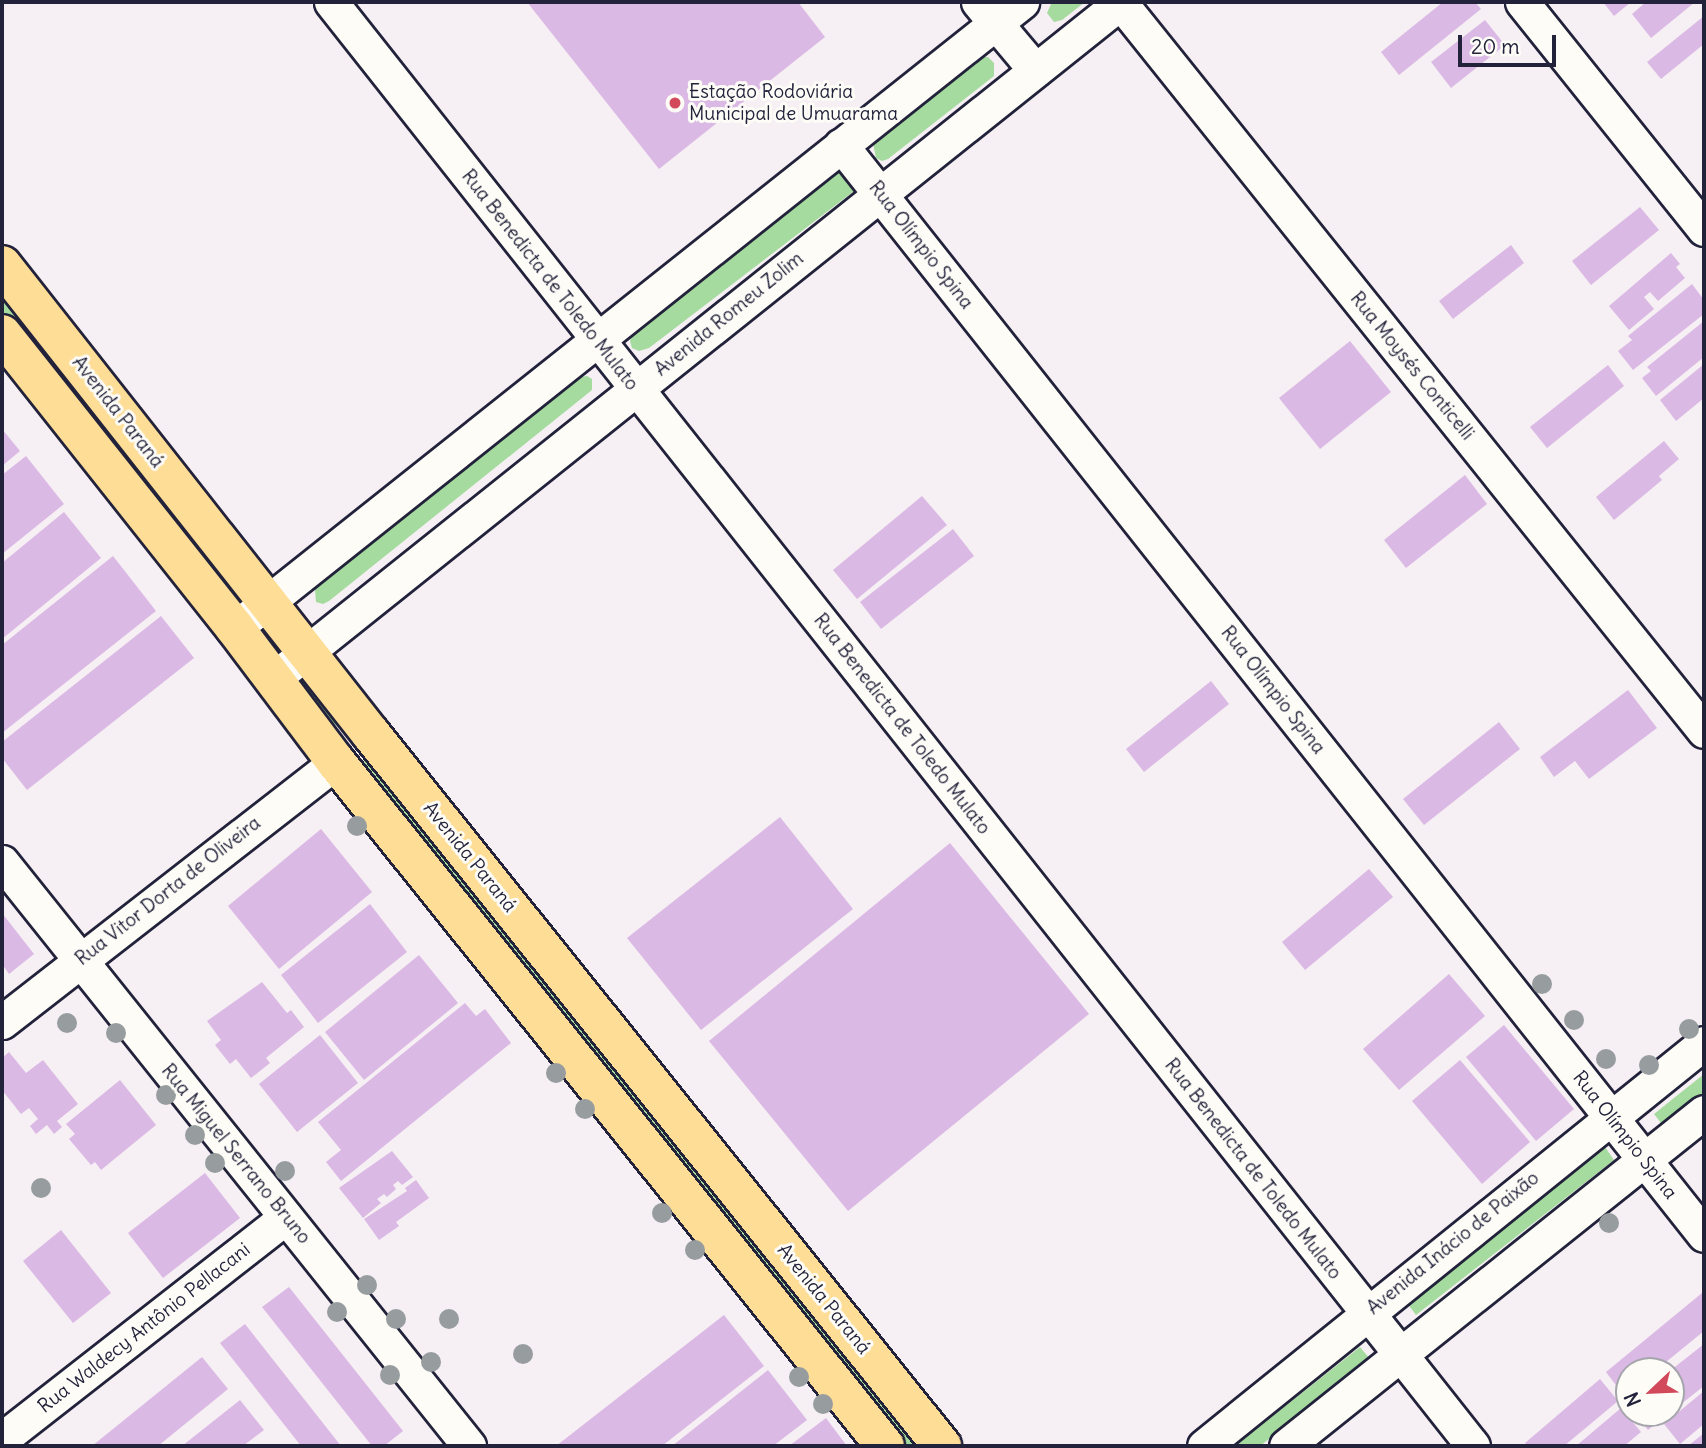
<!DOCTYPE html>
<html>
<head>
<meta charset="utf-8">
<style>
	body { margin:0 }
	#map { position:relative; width:1706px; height:1448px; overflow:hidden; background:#f6eff3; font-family:Delius,sans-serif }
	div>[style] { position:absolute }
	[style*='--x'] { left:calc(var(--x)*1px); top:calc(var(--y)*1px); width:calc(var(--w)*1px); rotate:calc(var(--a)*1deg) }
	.green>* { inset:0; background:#a5db9e }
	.building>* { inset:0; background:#dbb9e5 }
	.roads { filter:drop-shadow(2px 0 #22223b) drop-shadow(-2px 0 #22223b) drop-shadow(0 2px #22223b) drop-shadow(0 -2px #22223b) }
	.minor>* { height:33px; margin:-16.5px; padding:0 16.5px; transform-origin:16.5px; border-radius:16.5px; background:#fdfcf7 }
	.major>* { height:38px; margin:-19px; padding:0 19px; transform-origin:19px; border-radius:19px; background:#fedd96 }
	.trees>* { width:20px; height:20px; margin:-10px; border-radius:50%; background:#979d9e }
	.dots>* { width:19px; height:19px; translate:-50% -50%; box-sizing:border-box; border:4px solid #fdfcf7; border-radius:50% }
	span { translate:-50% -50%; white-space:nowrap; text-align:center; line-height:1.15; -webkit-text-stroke:6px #fdfcf7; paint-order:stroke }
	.poi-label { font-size:19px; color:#22223b }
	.left { translate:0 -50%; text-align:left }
	.street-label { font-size:19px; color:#22223b }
	.frame { position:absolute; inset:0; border:4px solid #22223b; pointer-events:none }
	.north { position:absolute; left:1615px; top:1357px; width:70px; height:70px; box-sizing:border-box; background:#fdfcf7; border:2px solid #a5a5ac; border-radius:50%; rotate:247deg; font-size:19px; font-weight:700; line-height:28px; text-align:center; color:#22223b }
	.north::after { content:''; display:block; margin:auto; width:24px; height:32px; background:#d1495b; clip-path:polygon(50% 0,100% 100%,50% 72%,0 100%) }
	.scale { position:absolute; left:1458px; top:35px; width:98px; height:32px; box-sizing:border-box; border:4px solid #22223b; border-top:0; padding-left:9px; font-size:21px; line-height:24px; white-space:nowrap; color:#22223b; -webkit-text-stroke:5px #fdfcf7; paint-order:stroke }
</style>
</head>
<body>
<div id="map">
	<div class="green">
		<i style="clip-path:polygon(1052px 2px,1085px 2px,1062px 20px,1054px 22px,1047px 13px)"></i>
		<i style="clip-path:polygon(981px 57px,988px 57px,994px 63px,994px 76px,888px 159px,882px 161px,876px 158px,873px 143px)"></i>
		<i style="clip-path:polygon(847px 171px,857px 184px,854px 191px,649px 348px,639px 351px,632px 348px,630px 341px,634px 330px,839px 172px)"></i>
		<i style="clip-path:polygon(2px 281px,338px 722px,335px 725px,326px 726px,2px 314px)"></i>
		<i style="clip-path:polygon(587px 376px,592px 379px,592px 390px,329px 601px,323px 604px,316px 602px,315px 589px,581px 377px)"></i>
		<i style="clip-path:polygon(369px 760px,920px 1446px,897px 1446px,361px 767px,363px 762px)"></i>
		<i style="clip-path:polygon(1704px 1074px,1704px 1095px,1664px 1127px,1654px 1114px)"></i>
		<i style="clip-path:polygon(1605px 1147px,1614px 1160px,1416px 1315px,1407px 1303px)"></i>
		<i style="clip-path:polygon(1360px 1347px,1370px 1359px,1260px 1446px,1235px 1446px)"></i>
	</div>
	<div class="building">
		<i style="clip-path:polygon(527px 2px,798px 2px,825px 37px,659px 169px)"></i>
		<i style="clip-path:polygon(1443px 2px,1475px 2px,1481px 9px,1399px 75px,1381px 52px)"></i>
		<i style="clip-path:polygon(1603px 2px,1631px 2px,1614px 16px)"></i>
		<i style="clip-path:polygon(1646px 2px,1695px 2px,1651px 38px,1632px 14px)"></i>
		<i style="clip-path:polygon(1704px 16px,1704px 44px,1661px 79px,1647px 62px)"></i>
		<i style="clip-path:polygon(1485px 20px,1505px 45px,1451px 88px,1431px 62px)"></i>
		<i style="clip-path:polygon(1640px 207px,1659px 230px,1591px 285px,1572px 261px)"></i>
		<i style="clip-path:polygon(1511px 245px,1524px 263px,1453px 319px,1439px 301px)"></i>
		<i style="clip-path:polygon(1671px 253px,1680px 264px,1676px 267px,1685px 278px,1658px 301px,1650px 292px,1644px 297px,1654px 309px,1629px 330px,1609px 306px)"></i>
		<i style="clip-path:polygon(1692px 284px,1704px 300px,1704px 314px,1633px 370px,1618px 351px,1632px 340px,1628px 336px)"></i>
		<i style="clip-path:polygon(1704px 321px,1704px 357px,1656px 396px,1642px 378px,1651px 371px,1647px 367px)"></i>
		<i style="clip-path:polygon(1350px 341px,1391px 392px,1320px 449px,1279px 398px)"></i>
		<i style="clip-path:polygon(1704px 364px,1704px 398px,1676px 421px,1660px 400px)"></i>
		<i style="clip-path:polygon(1608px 365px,1624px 386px,1547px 448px,1530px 427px)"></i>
		<i style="clip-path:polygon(2px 429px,20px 451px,2px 466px)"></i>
		<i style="clip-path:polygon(1664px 441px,1679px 459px,1659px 476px,1662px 480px,1614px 520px,1596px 497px)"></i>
		<i style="clip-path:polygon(26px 456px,64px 504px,2px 554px,2px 475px)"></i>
		<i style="clip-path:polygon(1465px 475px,1487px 504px,1406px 568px,1384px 540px)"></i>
		<i style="clip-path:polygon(922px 496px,947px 525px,857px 599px,833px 570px)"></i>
		<i style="clip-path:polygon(64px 512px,101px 558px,2px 639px,2px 563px)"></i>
		<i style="clip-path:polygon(953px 529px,974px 556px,881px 629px,860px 602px)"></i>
		<i style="clip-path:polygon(113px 556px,156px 611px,2px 733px,2px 645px)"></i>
		<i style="clip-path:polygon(161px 616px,194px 658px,27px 790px,2px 758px,2px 742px)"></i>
		<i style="clip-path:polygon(1211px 681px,1229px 704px,1144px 772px,1126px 749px)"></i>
		<i style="clip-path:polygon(1628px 690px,1657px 728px,1589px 779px,1575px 761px,1554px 777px,1540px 757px)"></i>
		<i style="clip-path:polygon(1499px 722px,1520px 749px,1424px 825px,1403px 799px)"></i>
		<i style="clip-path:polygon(780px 817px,853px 909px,701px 1030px,627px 938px)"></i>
		<i style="clip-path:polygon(321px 829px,372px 892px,279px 969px,228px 906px)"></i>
		<i style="clip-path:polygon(950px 843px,1089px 1014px,848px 1211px,709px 1041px)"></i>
		<i style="clip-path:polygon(1369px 869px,1393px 897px,1305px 970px,1282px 942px)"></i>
		<i style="clip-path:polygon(370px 904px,407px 952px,318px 1023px,281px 975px)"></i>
		<i style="clip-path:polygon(2px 913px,34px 954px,9px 974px,2px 964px)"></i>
		<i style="clip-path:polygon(419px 955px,458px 1003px,364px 1080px,325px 1032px)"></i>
		<i style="clip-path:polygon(1449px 974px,1485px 1016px,1399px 1090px,1363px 1049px)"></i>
		<i style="clip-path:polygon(262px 982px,287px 1013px,291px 1010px,304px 1027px,266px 1058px,270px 1063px,251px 1078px,236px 1059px,230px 1064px,215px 1045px,221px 1040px,207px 1021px)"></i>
		<i style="clip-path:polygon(465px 1003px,476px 1016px,485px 1009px,511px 1043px,341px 1181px,326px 1162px,341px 1150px,318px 1122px)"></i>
		<i style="clip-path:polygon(1504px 1025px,1574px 1109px,1536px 1141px,1466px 1057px)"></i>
		<i style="clip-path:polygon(320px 1035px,358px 1083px,297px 1132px,259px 1084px)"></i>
		<i style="clip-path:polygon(9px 1052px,26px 1073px,43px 1060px,78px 1104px,57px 1121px,62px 1127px,54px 1134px,47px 1125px,36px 1134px,30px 1126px,38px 1119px,29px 1108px,21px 1114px,2px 1090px,2px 1058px)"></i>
		<i style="clip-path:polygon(1460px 1060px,1530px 1142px,1482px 1184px,1412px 1101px)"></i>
		<i style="clip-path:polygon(120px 1080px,156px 1125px,101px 1170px,95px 1162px,91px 1165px,69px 1139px,75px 1134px,66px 1124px)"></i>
		<i style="clip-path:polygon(392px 1151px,413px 1177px,402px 1185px,398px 1181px,393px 1185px,396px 1189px,387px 1197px,384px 1194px,377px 1199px,381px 1203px,363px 1218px,339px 1188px)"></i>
		<i style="clip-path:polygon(205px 1173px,240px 1218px,163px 1278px,128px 1233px)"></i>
		<i style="clip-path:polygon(416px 1180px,429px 1198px,396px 1222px,399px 1226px,379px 1240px,364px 1219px,407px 1191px,405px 1188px)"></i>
		<i style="clip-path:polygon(61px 1230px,111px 1293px,73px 1323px,23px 1261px)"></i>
		<i style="clip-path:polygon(289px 1287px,403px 1431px,384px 1446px,372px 1446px,262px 1307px)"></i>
		<i style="clip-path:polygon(1702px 1293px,1704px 1331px,1655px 1371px,1629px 1371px,1629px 1392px,1624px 1396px,1606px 1372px)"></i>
		<i style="clip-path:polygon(724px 1315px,764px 1366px,662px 1446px,556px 1446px)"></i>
		<i style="clip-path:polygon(245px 1324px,341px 1446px,301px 1446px,220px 1343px)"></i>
		<i style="clip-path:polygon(1704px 1344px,1704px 1386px,1671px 1412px,1671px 1370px)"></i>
		<i style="clip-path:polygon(202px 1357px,228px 1389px,158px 1446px,92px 1446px)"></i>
		<i style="clip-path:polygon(768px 1370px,807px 1420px,773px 1446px,672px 1446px)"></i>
		<i style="clip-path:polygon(1600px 1379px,1618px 1401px,1564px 1446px,1528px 1446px,1525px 1443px)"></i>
		<i style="clip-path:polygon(1704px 1391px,1704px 1424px,1680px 1444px,1664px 1424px)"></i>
		<i style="clip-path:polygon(240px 1400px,264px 1430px,243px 1446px,182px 1446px)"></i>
		<i style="clip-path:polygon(1621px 1408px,1641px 1432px,1624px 1446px,1576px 1446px)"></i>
		<i style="clip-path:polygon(1634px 1413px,1669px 1413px,1648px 1430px)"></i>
		<i style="clip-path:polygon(826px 1418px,847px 1446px,789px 1446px)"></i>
		<i style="clip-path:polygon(1704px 1433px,1704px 1446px,1688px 1446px)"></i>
	</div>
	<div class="roads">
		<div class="minor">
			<i style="--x:331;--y:2;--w:1841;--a:51.66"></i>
			<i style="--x:978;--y:2;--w:89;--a:50"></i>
			<i style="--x:1120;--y:2;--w:934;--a:51.3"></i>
			<i style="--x:1522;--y:2;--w:291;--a:51.3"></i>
			<i style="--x:841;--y:145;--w:1390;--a:51.63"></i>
			<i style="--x:235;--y:628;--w:1006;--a:-38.5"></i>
			<i style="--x:273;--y:679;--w:1085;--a:-38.6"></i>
			<i style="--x:2;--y:862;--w:748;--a:51.35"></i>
			<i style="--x:2;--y:1022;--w:423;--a:-37.9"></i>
			<i style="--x:2;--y:1439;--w:360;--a:-38"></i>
			<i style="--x:1204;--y:1446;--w:642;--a:-38.87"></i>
			<i style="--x:1286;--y:1446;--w:535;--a:-38.63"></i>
		</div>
		<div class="major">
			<i style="--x:2;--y:265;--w:597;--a:51.81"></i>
			<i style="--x:371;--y:734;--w:913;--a:51.27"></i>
			<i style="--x:2;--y:334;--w:375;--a:51.6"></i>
			<i style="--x:235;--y:628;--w:168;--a:53"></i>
			<i style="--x:336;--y:762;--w:877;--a:51.25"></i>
		</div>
	</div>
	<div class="trees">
		<i style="left:357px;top:826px"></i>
		<i style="left:1542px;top:984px"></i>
		<i style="left:1574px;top:1020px"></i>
		<i style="left:67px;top:1023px"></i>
		<i style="left:1689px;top:1029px"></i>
		<i style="left:116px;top:1033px"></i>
		<i style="left:1606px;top:1059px"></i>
		<i style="left:1649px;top:1065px"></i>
		<i style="left:556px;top:1073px"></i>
		<i style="left:166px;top:1095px"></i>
		<i style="left:585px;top:1109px"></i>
		<i style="left:195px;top:1135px"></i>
		<i style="left:215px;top:1163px"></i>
		<i style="left:285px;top:1171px"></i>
		<i style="left:41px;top:1188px"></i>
		<i style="left:662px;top:1213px"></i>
		<i style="left:1609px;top:1223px"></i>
		<i style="left:695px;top:1250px"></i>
		<i style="left:367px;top:1285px"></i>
		<i style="left:337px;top:1312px"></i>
		<i style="left:396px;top:1319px"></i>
		<i style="left:449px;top:1319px"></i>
		<i style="left:523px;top:1354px"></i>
		<i style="left:431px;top:1362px"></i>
		<i style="left:390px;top:1375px"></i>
		<i style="left:799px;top:1377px"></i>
		<i style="left:823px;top:1404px"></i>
	</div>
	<div class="dots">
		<i style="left:675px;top:103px;background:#d1495b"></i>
	</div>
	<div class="poi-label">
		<span class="left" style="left:689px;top:103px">Estação Rodoviária<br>Municipal de Umuarama</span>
	</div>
	<div class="street-label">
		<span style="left:921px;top:245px;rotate:52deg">Rua Olímpio Spina</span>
		<span style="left:550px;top:280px;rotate:52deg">Rua Benedicta de Toledo Mulato</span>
		<span style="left:729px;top:314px;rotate:-39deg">Avenida Romeu Zolim</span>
		<span style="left:1412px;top:366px;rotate:51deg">Rua Moysés Conticelli</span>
		<span style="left:118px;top:412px;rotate:52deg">Avenida Paraná</span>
		<span style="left:1273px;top:690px;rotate:52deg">Rua Olímpio Spina</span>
		<span style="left:902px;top:724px;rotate:52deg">Rua Benedicta de Toledo Mulato</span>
		<span style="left:470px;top:857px;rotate:51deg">Avenida Paraná</span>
		<span style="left:168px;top:891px;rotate:-38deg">Rua Vitor Dorta de Oliveira</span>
		<span style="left:1625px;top:1135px;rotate:52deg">Rua Olímpio Spina</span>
		<span style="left:236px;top:1154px;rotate:51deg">Rua Miguel Serrano Bruno</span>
		<span style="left:1253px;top:1169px;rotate:52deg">Rua Benedicta de Toledo Mulato</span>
		<span style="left:1453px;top:1243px;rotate:-39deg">Avenida Inácio de Paixão</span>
		<span style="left:824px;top:1299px;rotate:51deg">Avenida Paraná</span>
		<span style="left:144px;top:1328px;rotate:-38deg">Rua Waldecy Antônio Pellacani</span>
	</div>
	<div class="frame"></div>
	<div class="north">N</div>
	<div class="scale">20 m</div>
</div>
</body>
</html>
